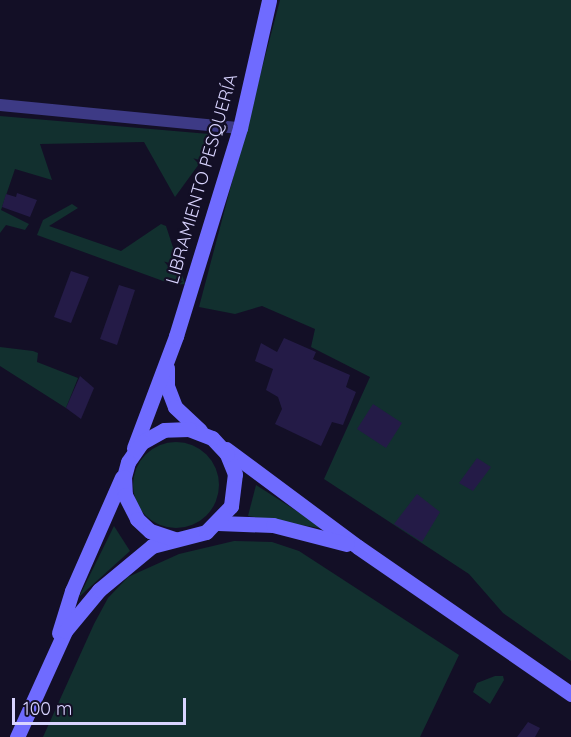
<!DOCTYPE html>
<html>
<head>
<meta charset="utf-8">
<style>
	body { margin:0 }
	#map { position:relative; width:571px; height:737px; overflow:hidden; background:#130f26; font-family:Quicksand,sans-serif }
	div>[style] { position:absolute }
	[style*='--x'] { left:calc(var(--x)*1px); top:calc(var(--y)*1px); width:calc(var(--w)*1px); rotate:calc(var(--a)*1deg) }
	.green>* { inset:0; background:#12302f }
	.round { border-radius:50% }
	.building>* { inset:0; background:#241b47 }
	.minor>* { height:12px; margin:-6px; padding:0 6px; transform-origin:6px; border-radius:6px; background:#3d3a85 }
	.secondary>* { height:15px; margin:-7.5px; padding:0 7.5px; transform-origin:7.5px; border-radius:7.5px; background:#6f6bff }
	span { translate:-50% -50%; white-space:nowrap; text-align:center; line-height:1.15; -webkit-text-stroke:4.5px #130f26; paint-order:stroke }
	.street-label { font-size:18px; color:#d9d4ff }
	.scale { position:absolute; left:12px; top:698px; width:174px; height:27px; box-sizing:border-box; border:3px solid #d9d4ff; border-top:0; padding-left:8px; font-size:18px; line-height:21px; white-space:nowrap; color:#d9d4ff; -webkit-text-stroke:4px #130f26; paint-order:stroke }
</style>
</head>
<body>
<div id="map">
	<div class="green">
		<i style="clip-path:polygon(280px 0,571px 0,571px 661px,503px 613px,469px 574px,324px 479px,370px 377px,311px 347px,315px 329px,262px 306px,235px 314px,199px 307px)"></i>
		<i style="clip-path:polygon(0 116px,209px 134px,215px 142px,175px 197px,144px 142px,40px 144px,52px 180px,15px 169px,1px 210px,29px 224px,25px 230px,6px 225px,0 233px)"></i>
		<i style="clip-path:polygon(72px 204px,78px 208px,49px 226px,121px 251px,161px 224px,166px 226px,185px 284px,174px 285px,37px 235px,43px 220px)"></i>
		<i style="clip-path:polygon(0 347px,33px 351px,38px 353px,37px 362px,78px 378px,66px 408px,0 366px)"></i>
		<i class="round" style="left:133px;top:442px;width:86px;height:86px"></i>
		<i style="clip-path:polygon(256px 485px,325px 529px,248px 516px)"></i>
		<i style="clip-path:polygon(114px 526px,130px 551px,79px 597px)"></i>
		<i style="clip-path:polygon(234px 541px,272px 542px,299px 551px,459px 655px,420px 737px,43px 737px,94px 624px,108px 598px,128px 577px,179px 554px)"></i>
		<i style="clip-path:polygon(495px 676px,503px 676px,504px 680px,490px 704px,473px 692px,477px 683px)"></i>
	</div>
	<div class="building">
		<i style="clip-path:polygon(17px 193px,37px 200px,30px 217px,2px 207px,6px 194px,16px 197px)"></i>
		<i style="clip-path:polygon(71px 271px,89px 277px,71px 323px,54px 317px)"></i>
		<i style="clip-path:polygon(119px 285px,135px 290px,117px 345px,100px 339px)"></i>
		<i style="clip-path:polygon(284px 338px,316px 352px,313px 359px,350px 375px,346px 387px,356px 392px,343px 425px,332px 422px,321px 446px,275px 424px,282px 409px,278px 397px,266px 390px,273px 369px,255px 361px,261px 343px,277px 352px)"></i>
		<i style="clip-path:polygon(80px 376px,94px 388px,81px 419px,66px 408px)"></i>
		<i style="clip-path:polygon(373px 404px,402px 423px,386px 448px,357px 429px)"></i>
		<i style="clip-path:polygon(477px 458px,491px 467px,473px 491px,459px 483px)"></i>
		<i style="clip-path:polygon(417px 494px,440px 512px,422px 542px,394px 524px)"></i>
		<i style="clip-path:polygon(528px 722px,540px 728px,535px 737px,517px 737px)"></i>
	</div>
	<div class="minor">
		<i style="--x:0;--y:105;--w:241;--a:5.5"></i>
	</div>
	<div class="secondary">
		<i style="--x:167;--y:368;--w:18;--a:90"></i>
		<i style="--x:167;--y:386;--w:22;--a:69"></i>
		<i style="--x:175;--y:407;--w:34;--a:43"></i>
		<i style="--x:134;--y:448;--w:120;--a:-69.4"></i>
		<i style="--x:176;--y:336;--w:218;--a:-72.9"></i>
		<i style="--x:240;--y:128;--w:131;--a:-77.2"></i>
		<i style="--x:226;--y:449;--w:164;--a:36.6"></i>
		<i style="--x:358;--y:547;--w:259;--a:34.6"></i>
		<i style="--x:218;--y:523;--w:55;--a:2.1"></i>
		<i style="--x:273;--y:525;--w:76;--a:14.4"></i>
		<i style="--x:59;--y:633;--w:44;--a:-72.8"></i>
		<i style="--x:72;--y:591;--w:124;--a:-66.3"></i>
		<i style="--x:17;--y:737;--w:116;--a:-65.6"></i>
		<i style="--x:65;--y:631;--w:53;--a:-50.3"></i>
		<i style="--x:99;--y:590;--w:69;--a:-39.7"></i>
		<i style="--x:152;--y:546;--w:56;--a:-14.5"></i>
		<i style="--x:206;--y:532;--w:36;--a:-46"></i>
		<i style="--x:231;--y:506;--w:32;--a:-83"></i>
		<i style="--x:235;--y:474;--w:22;--a:-112"></i>
		<i style="--x:227;--y:454;--w:22;--a:-133"></i>
		<i style="--x:212;--y:438;--w:25;--a:-159"></i>
		<i style="--x:189;--y:429;--w:25;--a:178"></i>
		<i style="--x:164;--y:430;--w:25;--a:151"></i>
		<i style="--x:142;--y:442;--w:24;--a:125"></i>
		<i style="--x:128;--y:462;--w:16;--a:105"></i>
		<i style="--x:124;--y:477;--w:18;--a:87"></i>
		<i style="--x:125;--y:495;--w:27;--a:63"></i>
		<i style="--x:137;--y:519;--w:18;--a:43"></i>
		<i style="--x:150;--y:531;--w:26;--a:18"></i>
	</div>
	<div class="street-label">
		<span style="left:202px;top:179px;rotate:-74deg">LIBRAMIENTO PESQUERÍA</span>
	</div>
	<div class="scale">100 m</div>
</div>
</body>
</html>
